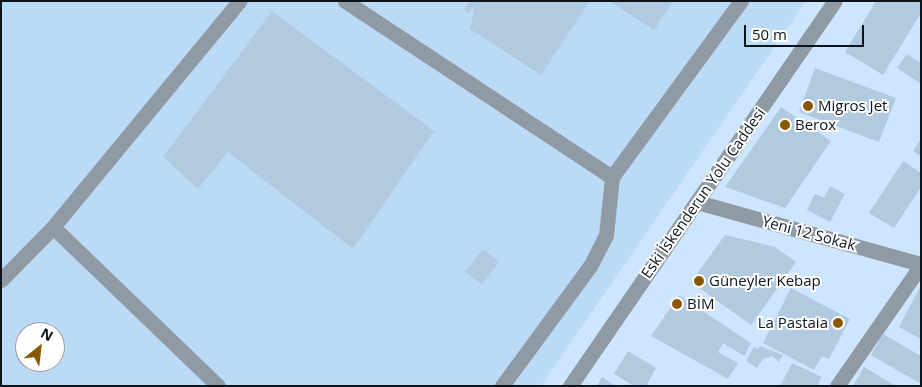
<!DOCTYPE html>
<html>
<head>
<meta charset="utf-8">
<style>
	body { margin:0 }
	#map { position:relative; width:922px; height:387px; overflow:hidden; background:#cde6fd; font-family:"Open Sans",sans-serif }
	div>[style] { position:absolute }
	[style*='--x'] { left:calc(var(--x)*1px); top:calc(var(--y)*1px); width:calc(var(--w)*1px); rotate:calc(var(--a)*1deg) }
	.built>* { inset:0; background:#bbdaf6 }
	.building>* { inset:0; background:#b1cae0 }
	.minor>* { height:15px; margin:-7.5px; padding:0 7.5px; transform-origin:7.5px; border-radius:7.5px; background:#909aa4 }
	.dots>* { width:14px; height:14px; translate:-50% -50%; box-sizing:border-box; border:2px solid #fff; border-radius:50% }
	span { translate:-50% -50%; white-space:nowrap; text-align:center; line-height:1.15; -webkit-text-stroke:4px #fff; paint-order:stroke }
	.poi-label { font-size:15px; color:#0b141b }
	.left { translate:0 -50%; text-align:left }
	.right { translate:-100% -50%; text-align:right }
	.street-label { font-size:15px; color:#0b141b }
	.frame { position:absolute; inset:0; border:2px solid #0b141b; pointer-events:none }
	.north { position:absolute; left:15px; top:322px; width:50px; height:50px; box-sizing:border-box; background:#fff; border:1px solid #9da1a4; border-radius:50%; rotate:29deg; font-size:14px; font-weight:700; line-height:20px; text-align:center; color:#0b141b }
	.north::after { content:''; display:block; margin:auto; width:18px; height:22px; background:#8a5801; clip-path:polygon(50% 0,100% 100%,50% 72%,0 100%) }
	.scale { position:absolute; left:744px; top:25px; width:120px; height:22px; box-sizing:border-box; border:2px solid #0b141b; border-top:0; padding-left:6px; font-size:15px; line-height:18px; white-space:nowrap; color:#0b141b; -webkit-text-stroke:4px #fff; paint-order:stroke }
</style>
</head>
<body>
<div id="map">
	<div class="built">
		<i style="clip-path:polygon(evenodd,1px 1px,806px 1px,541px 386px,1px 386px,1px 1px,25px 332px,55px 332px,55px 362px,25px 362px,25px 332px)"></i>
	</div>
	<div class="building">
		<i style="clip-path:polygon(469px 1px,590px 1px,541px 75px,470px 29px,475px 5px,469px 13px,464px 10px)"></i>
		<i style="clip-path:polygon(609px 1px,673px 1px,654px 30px)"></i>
		<i style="clip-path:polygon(876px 1px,921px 1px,921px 13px,883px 75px,845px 52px)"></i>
		<i style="clip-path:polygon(272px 11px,434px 131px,353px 249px,228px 152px,198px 189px,163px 157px)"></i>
		<i style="clip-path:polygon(907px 54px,921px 63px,921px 84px,897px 68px)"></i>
		<i style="clip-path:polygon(815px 68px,896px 98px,879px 142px,799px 112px)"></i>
		<i style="clip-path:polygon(781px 107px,831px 141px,785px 208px,725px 187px)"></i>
		<i style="clip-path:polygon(921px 139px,921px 156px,913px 151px)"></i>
		<i style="clip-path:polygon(903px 161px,921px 173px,921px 187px,894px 228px,869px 213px)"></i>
		<i style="clip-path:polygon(830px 186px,845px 194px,830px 222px,807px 210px,815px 194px,824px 198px)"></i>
		<i style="clip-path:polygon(725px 235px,775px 247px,796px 262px,751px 325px,691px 282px)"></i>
		<i style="clip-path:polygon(483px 249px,499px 262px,482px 285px,465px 272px)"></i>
		<i style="clip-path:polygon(921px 285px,921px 339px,899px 327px)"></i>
		<i style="clip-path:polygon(791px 288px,850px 319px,829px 359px,822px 356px,814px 370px,763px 343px)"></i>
		<i style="clip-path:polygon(679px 295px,751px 343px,744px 356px,723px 343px,718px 352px,738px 363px,728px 379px,651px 336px)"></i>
		<i style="clip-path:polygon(883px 334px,921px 356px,921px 384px,871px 355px)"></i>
		<i style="clip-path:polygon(760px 346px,783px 355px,779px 362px,772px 356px,763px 359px,757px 368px,746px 361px,754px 347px,758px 349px)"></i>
		<i style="clip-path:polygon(628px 351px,656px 368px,646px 386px,634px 386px,614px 374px)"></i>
		<i style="clip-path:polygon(792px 363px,822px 377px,817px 386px,780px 386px)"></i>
		<i style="clip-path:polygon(864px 367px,896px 386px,853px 386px)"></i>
		<i style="clip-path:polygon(602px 377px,616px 386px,597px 386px)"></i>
	</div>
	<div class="minor">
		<i style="--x:345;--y:1;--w:320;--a:33.4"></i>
		<i style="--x:612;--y:177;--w:58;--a:95.9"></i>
		<i style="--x:606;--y:235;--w:35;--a:117"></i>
		<i style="--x:590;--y:266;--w:149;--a:126.3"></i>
		<i style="--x:612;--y:177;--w:218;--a:-53.8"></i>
		<i style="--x:697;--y:202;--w:232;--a:15.5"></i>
		<i style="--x:53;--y:227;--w:229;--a:43.9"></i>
		<i style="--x:1;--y:280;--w:74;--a:-45.5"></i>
		<i style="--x:53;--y:227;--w:293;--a:-50.5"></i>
		<i style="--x:570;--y:386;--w:467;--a:-55.5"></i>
		<i style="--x:837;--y:386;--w:147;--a:-55.2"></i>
	</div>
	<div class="dots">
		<i style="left:808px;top:106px;background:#8a5801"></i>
		<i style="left:785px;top:125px;background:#8a5801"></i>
		<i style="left:699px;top:281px;background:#8a5801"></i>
		<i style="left:677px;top:304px;background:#8a5801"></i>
		<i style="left:838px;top:323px;background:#8a5801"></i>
	</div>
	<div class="poi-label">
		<span class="left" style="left:818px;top:106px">Migros Jet</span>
		<span class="left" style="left:795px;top:125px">Berox</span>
		<span class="left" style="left:709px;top:281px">Güneyler Kebap</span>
		<span class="left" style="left:687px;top:304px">BİM</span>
		<span class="right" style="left:828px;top:323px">La Pastaia</span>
	</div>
	<div class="street-label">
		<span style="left:703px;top:193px;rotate:-55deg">Eski İskenderun Yolu Caddesi</span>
		<span style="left:809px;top:233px;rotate:15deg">Yeni 12 Sokak</span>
	</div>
	<div class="frame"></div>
	<div class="north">N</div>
	<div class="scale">50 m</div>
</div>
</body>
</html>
